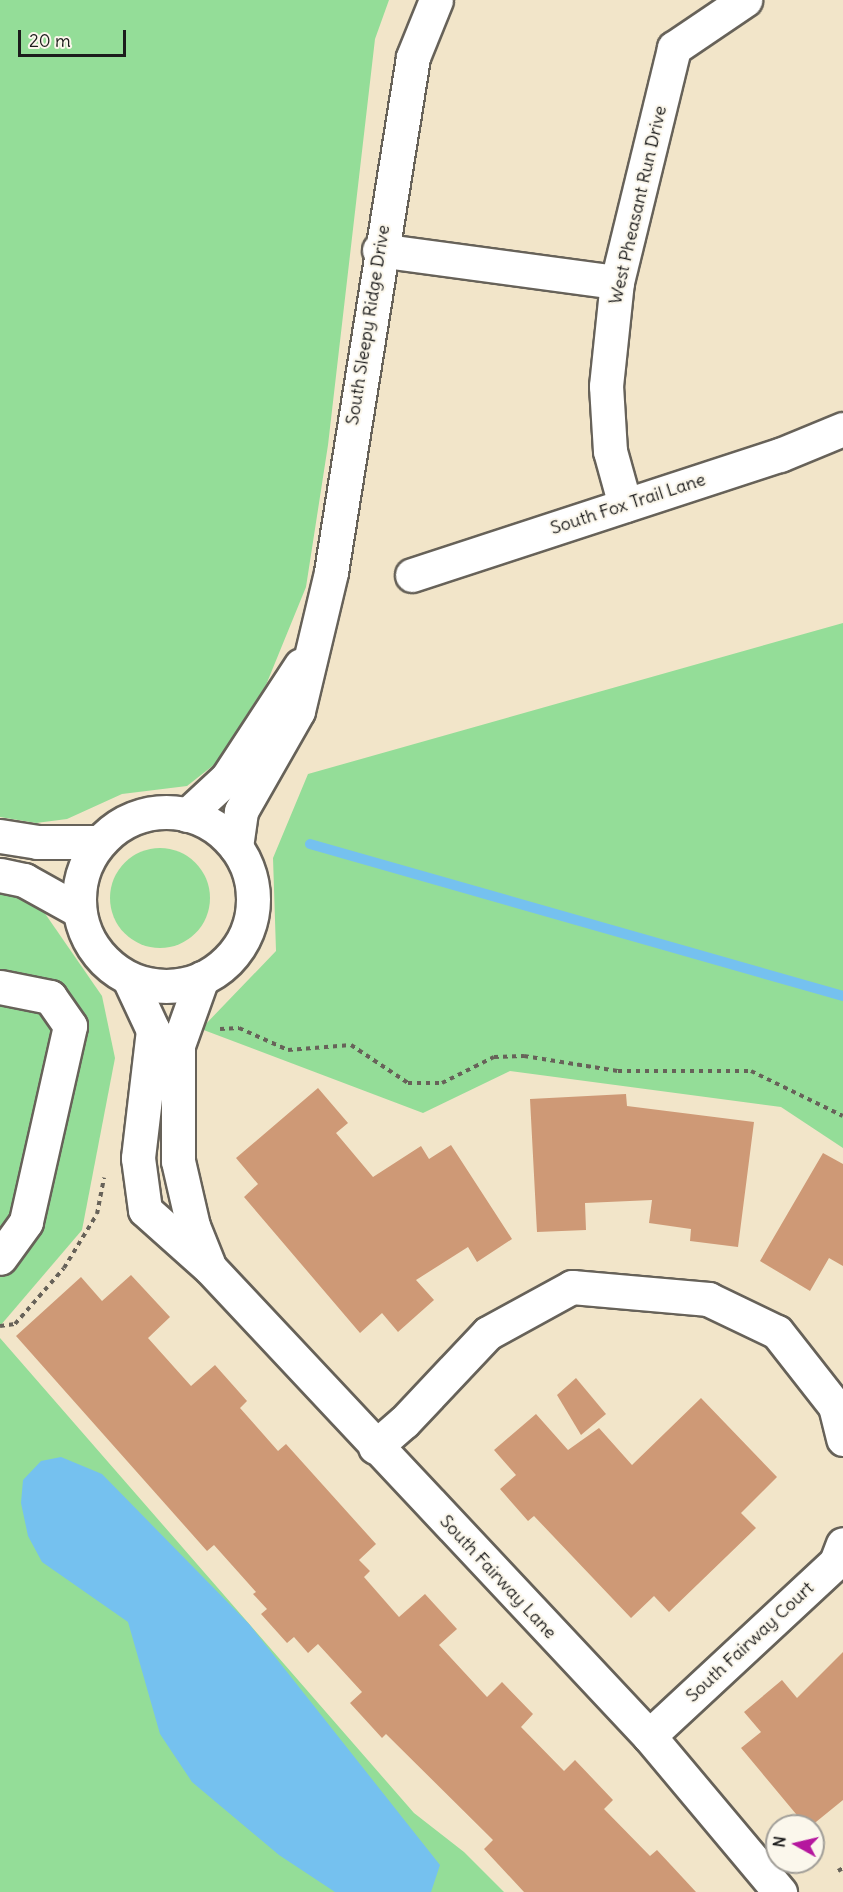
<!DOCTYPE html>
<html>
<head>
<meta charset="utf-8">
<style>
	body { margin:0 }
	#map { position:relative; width:843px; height:1892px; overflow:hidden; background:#f2e5c9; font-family:Delius,sans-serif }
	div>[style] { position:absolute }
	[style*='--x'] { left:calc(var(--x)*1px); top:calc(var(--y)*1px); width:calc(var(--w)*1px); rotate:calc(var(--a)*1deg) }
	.green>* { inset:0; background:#94dd98 }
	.round { border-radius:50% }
	.water>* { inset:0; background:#75c1ef }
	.stream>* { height:10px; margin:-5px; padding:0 5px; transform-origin:5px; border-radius:5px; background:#75c1ef }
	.building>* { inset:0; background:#ce9976 }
	.path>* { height:4px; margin-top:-2px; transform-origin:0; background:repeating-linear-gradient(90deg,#676259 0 4.5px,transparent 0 9px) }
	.roads { filter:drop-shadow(2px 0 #676259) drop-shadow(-2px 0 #676259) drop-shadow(0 2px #676259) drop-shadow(0 -2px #676259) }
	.minor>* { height:33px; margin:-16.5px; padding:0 16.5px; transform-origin:16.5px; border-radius:16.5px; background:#fff }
	.minor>.ring { margin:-16.5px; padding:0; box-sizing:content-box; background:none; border:33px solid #fff; border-radius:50% }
	span { translate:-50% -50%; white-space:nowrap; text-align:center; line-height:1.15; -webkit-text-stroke:4.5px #fbf7ec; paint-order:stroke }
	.street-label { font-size:18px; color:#1c1c1c }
	.north { position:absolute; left:765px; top:1814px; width:60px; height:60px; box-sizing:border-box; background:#fbf7ec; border:2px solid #a29f99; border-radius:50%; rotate:278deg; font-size:16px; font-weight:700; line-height:24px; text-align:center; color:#1c1c1c }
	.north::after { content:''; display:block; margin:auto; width:21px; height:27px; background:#b5179e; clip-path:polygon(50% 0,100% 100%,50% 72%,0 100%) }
	.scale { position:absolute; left:18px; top:30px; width:108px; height:27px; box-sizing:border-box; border:3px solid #1c1c1c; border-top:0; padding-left:8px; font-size:18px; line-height:21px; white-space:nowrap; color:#1c1c1c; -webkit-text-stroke:4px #fbf7ec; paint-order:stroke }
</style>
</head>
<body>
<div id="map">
	<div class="green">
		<i style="clip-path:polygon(0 0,389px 0,375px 39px,328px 445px,306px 587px,266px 685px,215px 764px,187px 786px,122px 794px,67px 819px,36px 823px,0 817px)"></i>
		<i style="clip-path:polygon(843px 623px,843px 1148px,781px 1107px,510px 1071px,423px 1113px,201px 1029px,276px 951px,273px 858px,308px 774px)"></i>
		<i class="round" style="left:110px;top:848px;width:100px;height:100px"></i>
		<i style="clip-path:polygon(0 892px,35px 899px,102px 996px,115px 1058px,82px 1230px,0 1326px)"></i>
		<i style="clip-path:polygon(0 1338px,414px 1813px,464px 1852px,504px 1892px,0 1892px)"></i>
	</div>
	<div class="water">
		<i style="clip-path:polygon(61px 1457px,102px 1474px,249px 1624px,440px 1865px,431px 1892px,335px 1892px,279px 1855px,192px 1782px,160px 1734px,128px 1622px,42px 1562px,28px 1536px,21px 1503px,23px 1480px,41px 1461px)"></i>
	</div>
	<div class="stream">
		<i style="--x:310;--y:844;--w:554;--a:15.92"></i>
	</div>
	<div class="building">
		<i style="clip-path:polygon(318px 1088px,348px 1123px,336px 1133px,373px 1177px,421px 1146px,429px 1159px,451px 1145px,512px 1239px,477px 1262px,468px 1247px,416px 1280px,434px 1300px,398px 1332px,382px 1313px,360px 1333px,244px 1197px,258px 1184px,236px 1158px)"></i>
		<i style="clip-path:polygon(626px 1094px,627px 1106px,754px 1122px,738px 1247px,690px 1241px,691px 1229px,649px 1223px,652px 1200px,585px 1203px,586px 1230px,537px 1232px,530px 1099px)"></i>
		<i style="clip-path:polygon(823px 1153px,843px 1164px,843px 1266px,829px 1258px,810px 1291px,760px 1261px)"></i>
		<i style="clip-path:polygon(131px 1275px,170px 1317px,148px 1338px,191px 1386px,215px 1365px,247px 1401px,240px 1408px,278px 1451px,286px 1444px,376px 1544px,359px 1560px,370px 1571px,364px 1577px,399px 1617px,425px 1594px,457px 1629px,439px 1645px,487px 1697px,502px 1682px,533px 1714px,521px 1727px,564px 1771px,575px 1760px,613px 1800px,604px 1809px,650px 1856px,657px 1850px,696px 1892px,524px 1892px,484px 1849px,493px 1840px,386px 1734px,382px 1738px,350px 1703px,362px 1692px,318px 1644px,308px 1653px,294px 1637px,287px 1643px,261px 1614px,267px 1609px,253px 1594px,256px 1592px,214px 1545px,207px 1551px,16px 1336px,81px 1277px,102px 1301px)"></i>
		<i style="clip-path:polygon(576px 1378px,606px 1414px,581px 1435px,557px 1395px)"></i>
		<i style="clip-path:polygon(701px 1398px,777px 1477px,741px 1513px,756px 1528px,669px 1612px,654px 1596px,631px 1618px,534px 1516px,528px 1521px,500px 1489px,516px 1475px,494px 1450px,536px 1414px,568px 1450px,599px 1428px,632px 1465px)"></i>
		<i style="clip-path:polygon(843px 1652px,843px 1800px,811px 1826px,806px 1826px,741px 1748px,761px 1732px,744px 1712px,782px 1680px,797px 1698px)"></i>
	</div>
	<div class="path">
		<i style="--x:220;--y:1029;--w:19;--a:-3"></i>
		<i style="--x:239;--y:1028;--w:54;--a:24.2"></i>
		<i style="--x:288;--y:1050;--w:63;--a:-4.5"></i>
		<i style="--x:351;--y:1045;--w:69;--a:33.7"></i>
		<i style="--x:408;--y:1083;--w:34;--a:0"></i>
		<i style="--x:442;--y:1083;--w:58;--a:-26.6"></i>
		<i style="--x:494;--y:1057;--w:30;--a:-2"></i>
		<i style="--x:524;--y:1056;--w:95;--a:9.1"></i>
		<i style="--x:618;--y:1071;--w:133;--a:0"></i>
		<i style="--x:751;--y:1071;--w:102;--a:26.1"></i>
		<i style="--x:0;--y:1326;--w:15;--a:-8"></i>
		<i style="--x:15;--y:1324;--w:74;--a:-48.8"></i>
		<i style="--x:64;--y:1268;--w:63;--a:-58.6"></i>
		<i style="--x:97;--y:1214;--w:37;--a:-79"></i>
		<i style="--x:838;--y:1871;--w:6;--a:-31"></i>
	</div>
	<div class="roads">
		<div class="minor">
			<i style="--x:379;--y:250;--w:240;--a:7.7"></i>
			<i style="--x:625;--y:505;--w:56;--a:-105.5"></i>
			<i style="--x:610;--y:451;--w:65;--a:-93.5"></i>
			<i style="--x:606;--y:386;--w:105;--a:-84"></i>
			<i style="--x:617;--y:282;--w:241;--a:-76.3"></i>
			<i style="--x:674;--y:48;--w:86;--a:-34.1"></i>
			<i style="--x:412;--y:575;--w:387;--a:-18.1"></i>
			<i style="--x:780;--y:455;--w:68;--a:-22.4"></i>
			<i class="ring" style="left:79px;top:812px;width:141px;height:141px"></i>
			<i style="--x:187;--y:815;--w:54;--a:-42.8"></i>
			<i style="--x:227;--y:778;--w:135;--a:-56.8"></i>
			<i style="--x:0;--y:836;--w:37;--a:9"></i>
			<i style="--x:37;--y:842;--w:62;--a:0"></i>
			<i style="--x:236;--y:847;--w:36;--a:-82"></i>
			<i style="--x:241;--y:811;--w:115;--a:-60.3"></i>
			<i style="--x:298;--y:711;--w:143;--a:-76.6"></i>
			<i style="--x:331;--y:572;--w:521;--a:-80.95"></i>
			<i style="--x:413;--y:57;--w:61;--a:-68"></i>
			<i style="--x:0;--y:875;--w:25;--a:12"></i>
			<i style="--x:24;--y:880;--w:62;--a:29.1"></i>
			<i style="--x:202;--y:978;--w:71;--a:109.7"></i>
			<i style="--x:178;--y:1045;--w:116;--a:90"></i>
			<i style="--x:178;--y:1161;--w:67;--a:77"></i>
			<i style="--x:193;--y:1226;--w:40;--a:68"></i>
			<i style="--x:130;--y:981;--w:54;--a:64.9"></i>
			<i style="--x:153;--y:1030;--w:129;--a:96.7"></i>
			<i style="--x:138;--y:1158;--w:52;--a:82.3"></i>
			<i style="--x:145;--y:1210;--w:87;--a:41.7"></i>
			<i style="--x:210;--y:1268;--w:642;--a:46.83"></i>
			<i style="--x:649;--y:1736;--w:204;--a:50"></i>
			<i style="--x:0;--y:987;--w:51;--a:11.3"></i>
			<i style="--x:50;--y:997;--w:35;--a:55"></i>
			<i style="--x:70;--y:1026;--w:201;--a:102.7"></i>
			<i style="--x:26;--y:1222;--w:44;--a:125.8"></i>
			<i style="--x:375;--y:1447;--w:38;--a:-41"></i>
			<i style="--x:404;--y:1422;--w:122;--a:-46.7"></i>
			<i style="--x:488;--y:1333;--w:96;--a:-28.7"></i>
			<i style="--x:572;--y:1287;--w:137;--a:5"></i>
			<i style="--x:708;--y:1299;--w:76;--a:25.6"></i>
			<i style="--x:777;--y:1332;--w:94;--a:51.9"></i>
			<i style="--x:835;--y:1406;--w:34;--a:76"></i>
			<i style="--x:649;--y:1736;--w:255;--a:-42.9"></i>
			<i style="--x:836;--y:1562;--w:19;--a:-69"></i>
		</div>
	</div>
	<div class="street-label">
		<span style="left:638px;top:205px;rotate:-77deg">West Pheasant Run Drive</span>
		<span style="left:368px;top:325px;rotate:-81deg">South Sleepy Ridge Drive</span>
		<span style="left:628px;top:504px;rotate:-18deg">South Fox Trail Lane</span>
		<span style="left:498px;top:1577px;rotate:47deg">South Fairway Lane</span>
		<span style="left:750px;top:1642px;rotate:-43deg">South Fairway Court</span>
	</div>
	<div class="north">N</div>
	<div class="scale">20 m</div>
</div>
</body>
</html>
